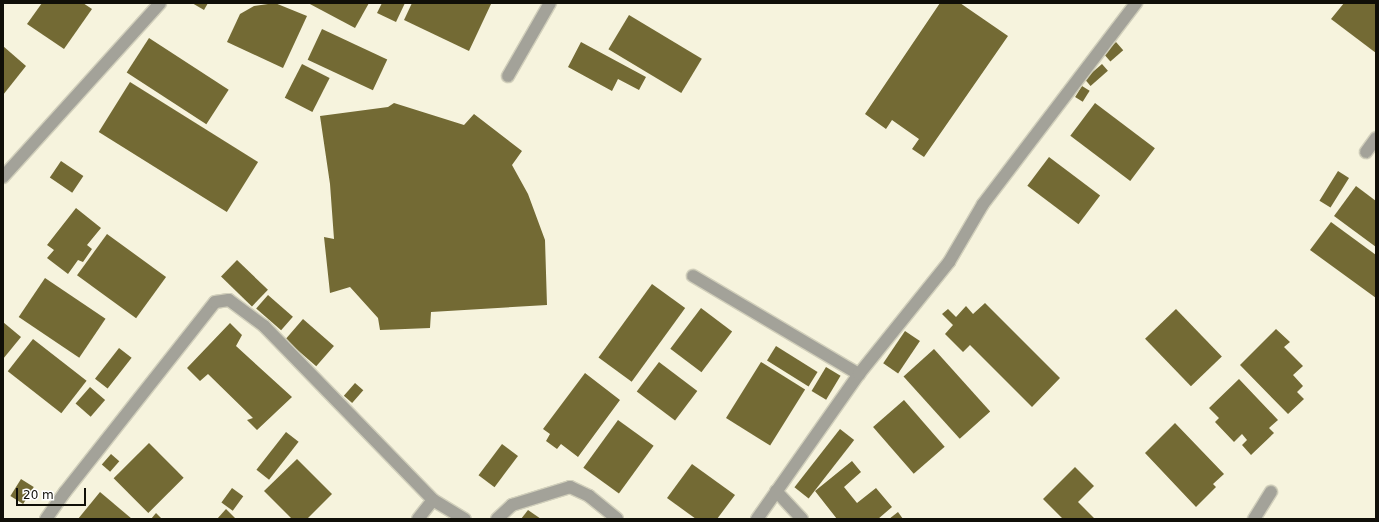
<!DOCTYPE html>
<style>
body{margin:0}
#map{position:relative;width:1379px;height:522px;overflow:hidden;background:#f6f3dd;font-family:"DejaVu Sans",sans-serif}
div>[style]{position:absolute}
.building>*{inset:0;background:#736a34;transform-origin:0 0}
.roads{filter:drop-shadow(1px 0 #d1cfbb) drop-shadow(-1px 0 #d1cfbb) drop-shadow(0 1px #d1cfbb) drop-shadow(0 -1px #d1cfbb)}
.minor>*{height:12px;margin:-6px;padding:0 6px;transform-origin:6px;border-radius:6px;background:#a3a299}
span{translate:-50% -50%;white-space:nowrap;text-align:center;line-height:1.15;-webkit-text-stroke:3.5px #fff;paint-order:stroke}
.frame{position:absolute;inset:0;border:4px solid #100f08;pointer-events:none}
.scale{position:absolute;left:16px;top:488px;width:70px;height:18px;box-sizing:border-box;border:2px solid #100f08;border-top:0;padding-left:5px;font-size:12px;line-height:14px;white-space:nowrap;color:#100f08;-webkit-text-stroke:3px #fff;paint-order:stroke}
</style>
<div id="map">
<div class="building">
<i style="clip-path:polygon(42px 3px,83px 3px,92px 9px,64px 49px,27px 24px)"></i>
<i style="clip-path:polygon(192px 3px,208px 3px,204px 10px)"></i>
<i style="clip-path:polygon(275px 3px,307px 16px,283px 68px,227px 42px,240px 14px,254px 6px)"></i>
<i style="clip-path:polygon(308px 3px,369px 3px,355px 28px)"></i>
<i style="clip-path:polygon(382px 3px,405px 3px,396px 22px,377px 13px)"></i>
<i style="clip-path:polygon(412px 3px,489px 3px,491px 4px,469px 51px,404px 20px)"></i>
<i style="clip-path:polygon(940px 3px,960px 3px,1008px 36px,924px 157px,912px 149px,919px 139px,892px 120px,886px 129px,865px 114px)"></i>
<i style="clip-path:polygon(1344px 3px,1376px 3px,1376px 53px,1331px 19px)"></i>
<i style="left:629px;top:15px;width:85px;height:40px;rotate:31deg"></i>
<i style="left:322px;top:29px;width:72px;height:34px;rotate:25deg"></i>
<i style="left:149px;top:38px;width:95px;height:41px;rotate:33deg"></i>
<i style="clip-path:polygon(581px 42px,646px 77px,639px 90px,618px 79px,612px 91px,568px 67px)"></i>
<i style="left:1116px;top:42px;width:11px;height:17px;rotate:49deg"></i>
<i style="clip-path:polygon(3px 46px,26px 66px,3px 95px)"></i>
<i style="left:302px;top:64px;width:31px;height:38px;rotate:27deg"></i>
<i style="left:1102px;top:64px;width:9px;height:23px;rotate:49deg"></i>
<i style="left:130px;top:82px;width:151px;height:59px;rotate:32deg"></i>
<i style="left:1082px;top:86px;width:9px;height:13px;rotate:32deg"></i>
<i style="clip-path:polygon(394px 103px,464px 125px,474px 114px,522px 151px,512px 165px,528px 194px,545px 240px,547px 305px,431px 312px,430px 328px,380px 330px,378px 318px,350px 287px,330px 293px,324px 237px,334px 239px,330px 184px,320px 116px,388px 107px)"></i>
<i style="left:1095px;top:103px;width:75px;height:41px;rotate:37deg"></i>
<i style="left:1049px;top:157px;width:64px;height:36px;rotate:37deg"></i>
<i style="left:61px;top:161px;width:27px;height:20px;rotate:34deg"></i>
<i style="left:1338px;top:171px;width:13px;height:35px;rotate:32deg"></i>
<i style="clip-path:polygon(1356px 186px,1376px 201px,1376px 247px,1334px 216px)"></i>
<i style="clip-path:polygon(76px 208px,101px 228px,87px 245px,92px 249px,83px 262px,78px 260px,68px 274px,47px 258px,54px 250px,47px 245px)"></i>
<i style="clip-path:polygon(1331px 222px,1376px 255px,1376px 298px,1310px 250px)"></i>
<i style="left:107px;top:234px;width:73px;height:51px;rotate:36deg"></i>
<i style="left:237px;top:260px;width:43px;height:23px;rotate:44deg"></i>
<i style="left:45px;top:278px;width:73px;height:47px;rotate:34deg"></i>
<i style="left:652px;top:284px;width:41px;height:91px;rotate:36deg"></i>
<i style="left:268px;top:295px;width:33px;height:18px;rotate:41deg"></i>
<i style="clip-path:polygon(985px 303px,1060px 378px,1032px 407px,970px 345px,963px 352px,945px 334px,953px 325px,942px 314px,948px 309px,956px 317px,966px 306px,973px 314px)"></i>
<i style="left:701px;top:308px;width:39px;height:51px;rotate:37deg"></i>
<i style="left:1176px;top:309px;width:66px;height:43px;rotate:46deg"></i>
<i style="left:303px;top:319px;width:41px;height:27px;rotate:41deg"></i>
<i style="clip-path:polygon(3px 322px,21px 337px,3px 359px)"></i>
<i style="clip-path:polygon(230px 323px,242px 335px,236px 346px,292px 397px,257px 430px,247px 420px,253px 418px,208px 374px,200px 381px,187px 368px)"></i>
<i style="clip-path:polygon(1276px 329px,1290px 342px,1284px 347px,1303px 366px,1293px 375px,1303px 386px,1297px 392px,1304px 399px,1288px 414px,1240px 365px)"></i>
<i style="left:905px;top:331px;width:18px;height:39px;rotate:34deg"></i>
<i style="left:33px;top:339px;width:68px;height:41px;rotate:38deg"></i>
<i style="left:776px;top:346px;width:49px;height:17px;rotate:32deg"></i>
<i style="left:119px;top:348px;width:16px;height:39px;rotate:38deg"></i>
<i style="left:934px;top:349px;width:84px;height:41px;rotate:48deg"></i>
<i style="left:659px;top:362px;width:48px;height:37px;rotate:37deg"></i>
<i style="left:761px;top:362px;width:52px;height:66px;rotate:32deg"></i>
<i style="left:826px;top:367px;width:17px;height:28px;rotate:31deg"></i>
<i style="clip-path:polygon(585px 373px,620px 400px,578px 457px,561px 444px,557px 449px,546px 441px,550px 434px,543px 429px)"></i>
<i style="clip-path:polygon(1239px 379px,1278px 420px,1269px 428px,1274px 433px,1251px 455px,1242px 445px,1247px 440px,1242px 434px,1234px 442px,1215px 422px,1219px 418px,1209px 408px)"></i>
<i style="left:355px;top:383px;width:11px;height:17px;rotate:41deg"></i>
<i style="left:90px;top:387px;width:20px;height:22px;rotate:41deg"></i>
<i style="left:904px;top:400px;width:62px;height:41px;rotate:49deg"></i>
<i style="left:618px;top:420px;width:44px;height:59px;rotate:36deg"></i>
<i style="clip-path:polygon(1175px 423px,1224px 474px,1213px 484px,1216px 487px,1196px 507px,1145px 453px)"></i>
<i style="left:840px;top:429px;width:18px;height:74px;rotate:38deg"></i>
<i style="left:286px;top:432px;width:16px;height:48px;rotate:38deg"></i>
<i style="left:149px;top:443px;width:49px;height:50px;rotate:45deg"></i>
<i style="left:502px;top:444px;width:20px;height:39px;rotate:37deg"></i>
<i style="left:111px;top:454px;width:11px;height:14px;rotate:41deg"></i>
<i style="clip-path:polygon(297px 459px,332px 494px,307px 519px,292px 519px,264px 491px)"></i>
<i style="clip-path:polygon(852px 461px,861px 472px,844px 487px,857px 503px,876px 488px,892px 507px,878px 519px,837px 519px,815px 491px)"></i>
<i style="clip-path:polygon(692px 464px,735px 495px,717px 519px,696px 519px,667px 498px)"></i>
<i style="clip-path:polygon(1075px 467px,1094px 486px,1078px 502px,1095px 519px,1063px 519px,1043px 499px)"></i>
<i style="left:21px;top:479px;width:15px;height:20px;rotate:32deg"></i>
<i style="left:232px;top:488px;width:14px;height:18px;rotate:36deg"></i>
<i style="clip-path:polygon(100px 492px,132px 519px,78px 519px)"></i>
<i style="clip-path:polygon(226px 509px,236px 519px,217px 519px)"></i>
<i style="clip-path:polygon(528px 510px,541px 519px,521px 519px)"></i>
<i style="clip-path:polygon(898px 512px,903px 519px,889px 519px)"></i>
<i style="clip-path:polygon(156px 513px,162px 519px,151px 519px)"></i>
</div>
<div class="roads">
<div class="minor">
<i style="left:508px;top:76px;width:84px;rotate:-60.1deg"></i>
<i style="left:1366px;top:152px;width:17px;rotate:-54deg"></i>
<i style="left:3px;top:177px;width:234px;rotate:-47.9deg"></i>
<i style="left:693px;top:276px;width:193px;rotate:30.6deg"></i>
<i style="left:776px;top:491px;width:38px;rotate:47deg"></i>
<i style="left:46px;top:519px;width:33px;rotate:-55deg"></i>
<i style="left:65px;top:492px;width:242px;rotate:-51.7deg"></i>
<i style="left:215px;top:302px;width:14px;rotate:-8deg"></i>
<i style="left:229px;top:300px;width:44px;rotate:36.6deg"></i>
<i style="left:264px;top:326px;width:243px;rotate:45.8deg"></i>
<i style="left:433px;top:500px;width:37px;rotate:31deg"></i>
<i style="left:418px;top:519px;width:24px;rotate:-52deg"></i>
<i style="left:497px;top:519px;width:21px;rotate:-43deg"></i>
<i style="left:512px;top:505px;width:61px;rotate:-17.2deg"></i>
<i style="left:570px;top:487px;width:21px;rotate:25deg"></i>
<i style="left:589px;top:496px;width:36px;rotate:39deg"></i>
<i style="left:757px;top:519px;width:177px;rotate:-54.9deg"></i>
<i style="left:859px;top:374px;width:144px;rotate:-51.2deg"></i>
<i style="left:949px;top:262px;width:67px;rotate:-59.6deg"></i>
<i style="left:983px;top:204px;width:253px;rotate:-52.7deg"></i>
<i style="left:1254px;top:519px;width:32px;rotate:-58deg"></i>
</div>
</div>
<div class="frame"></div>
<div class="scale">20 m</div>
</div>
